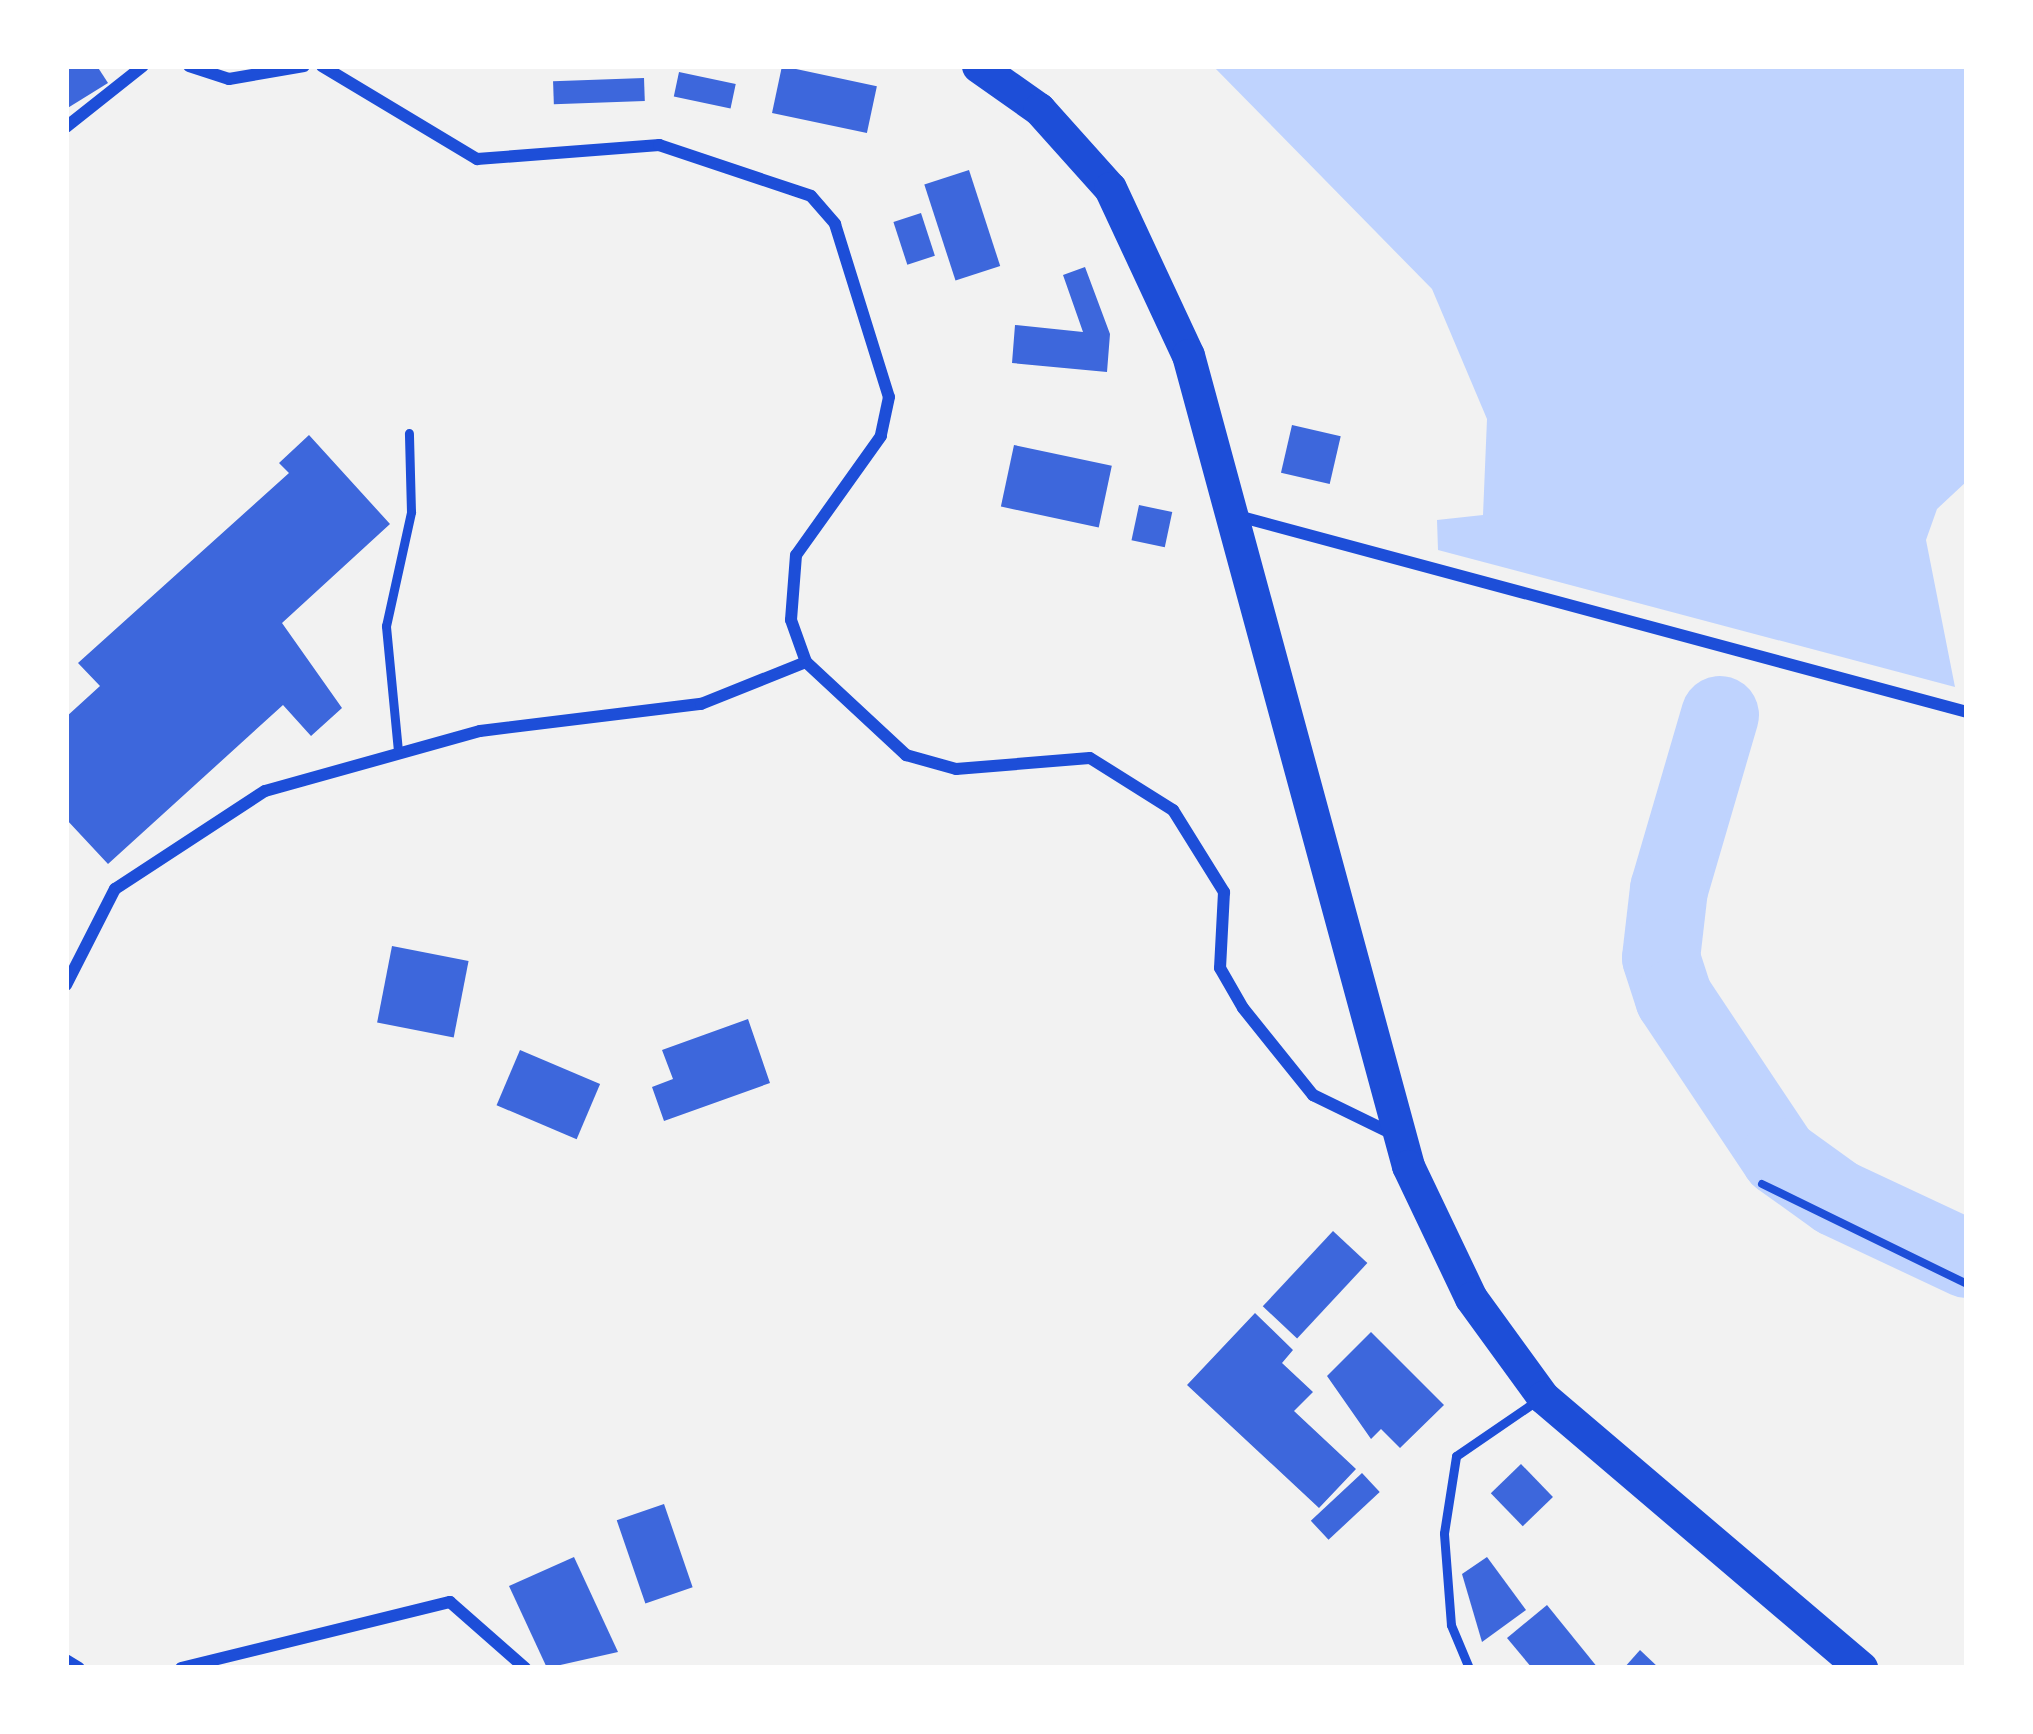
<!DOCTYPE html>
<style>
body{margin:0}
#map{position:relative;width:2033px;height:1734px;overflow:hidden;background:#f2f2f2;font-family:Karla,sans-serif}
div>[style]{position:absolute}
.water>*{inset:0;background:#bfd3fe}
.river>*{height:78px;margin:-39px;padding:0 39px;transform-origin:39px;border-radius:39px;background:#bfd3fe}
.building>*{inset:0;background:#3d67dc;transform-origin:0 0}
.path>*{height:8px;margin:-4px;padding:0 4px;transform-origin:4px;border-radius:4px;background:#1d4ed8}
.service>*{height:9px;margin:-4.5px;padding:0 4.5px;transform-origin:4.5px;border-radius:4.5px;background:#1d4ed8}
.minor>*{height:12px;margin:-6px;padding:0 6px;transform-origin:6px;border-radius:6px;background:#1d4ed8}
.trunk>*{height:33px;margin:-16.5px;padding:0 16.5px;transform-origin:16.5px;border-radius:16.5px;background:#1d4ed8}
span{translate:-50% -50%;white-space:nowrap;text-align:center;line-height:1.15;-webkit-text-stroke:12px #fff;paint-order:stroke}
.frame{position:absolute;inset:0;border:69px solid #fff;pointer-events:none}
</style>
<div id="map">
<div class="water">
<i style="clip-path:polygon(1213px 66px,1967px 66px,1967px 481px,1937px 509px,1926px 540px,1955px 687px,1438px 550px,1437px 520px,1483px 515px,1487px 419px,1432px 289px)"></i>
</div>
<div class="river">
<i style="left:1720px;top:715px;width:181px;rotate:106.3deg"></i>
<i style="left:1669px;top:889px;width:69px;rotate:96.6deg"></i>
<i style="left:1661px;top:958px;width:42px;rotate:72deg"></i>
<i style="left:1674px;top:998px;width:191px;rotate:56.3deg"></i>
<i style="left:1780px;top:1157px;width:70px;rotate:35.7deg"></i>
<i style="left:1837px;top:1198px;width:144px;rotate:25.1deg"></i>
</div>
<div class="building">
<i style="clip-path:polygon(66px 66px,97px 66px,108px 83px,66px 109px)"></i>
<i style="left:782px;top:66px;width:97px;height:48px;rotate:12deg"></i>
<i style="left:679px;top:72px;width:58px;height:25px;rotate:12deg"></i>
<i style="left:644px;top:78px;width:23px;height:91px;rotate:88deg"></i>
<i style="left:969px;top:170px;width:101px;height:47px;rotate:72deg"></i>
<i style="left:921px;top:213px;width:45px;height:29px;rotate:72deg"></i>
<i style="clip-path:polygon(1085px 267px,1110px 334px,1107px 372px,1012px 363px,1015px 325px,1083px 332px,1063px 275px)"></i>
<i style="left:1292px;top:425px;width:50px;height:49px;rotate:13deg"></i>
<i style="clip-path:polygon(309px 435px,390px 524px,282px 623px,342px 708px,311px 736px,283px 705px,108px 864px,66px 819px,66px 717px,100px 686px,78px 663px,289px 473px,279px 463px)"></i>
<i style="left:1014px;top:445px;width:100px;height:63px;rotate:12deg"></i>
<i style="left:1139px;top:505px;width:34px;height:36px;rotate:12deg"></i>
<i style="left:392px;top:946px;width:78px;height:78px;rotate:11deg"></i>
<i style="clip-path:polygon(748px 1019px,770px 1083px,664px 1121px,652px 1087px,673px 1079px,662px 1050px)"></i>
<i style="left:520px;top:1050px;width:87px;height:60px;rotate:23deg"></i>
<i style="left:1333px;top:1231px;width:47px;height:103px;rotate:43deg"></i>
<i style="clip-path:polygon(1255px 1313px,1293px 1350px,1282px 1363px,1313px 1392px,1294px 1411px,1356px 1469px,1319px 1508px,1187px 1385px)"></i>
<i style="clip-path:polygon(1371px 1332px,1444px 1405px,1400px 1448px,1381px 1429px,1371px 1439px,1327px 1376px)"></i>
<i style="left:1521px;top:1464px;width:46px;height:42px;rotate:46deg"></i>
<i style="left:1362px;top:1473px;width:26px;height:70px;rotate:47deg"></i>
<i style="left:664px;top:1504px;width:88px;height:50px;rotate:71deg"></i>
<i style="clip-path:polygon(574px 1557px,618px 1652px,547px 1668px,509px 1586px)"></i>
<i style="clip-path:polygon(1487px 1557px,1526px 1610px,1482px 1642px,1462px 1574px)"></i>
<i style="clip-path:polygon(1547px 1605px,1598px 1668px,1532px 1668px,1507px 1638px)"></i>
<i style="clip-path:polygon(1640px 1650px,1659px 1668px,1624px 1668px)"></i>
</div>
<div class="path">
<i style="left:1762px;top:1184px;width:228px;rotate:26deg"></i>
</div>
<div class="service">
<i style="left:398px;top:751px;width:126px;rotate:-95.5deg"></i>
<i style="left:386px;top:626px;width:117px;rotate:-77.6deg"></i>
<i style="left:411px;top:512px;width:79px;rotate:-91.5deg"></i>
<i style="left:1469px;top:1668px;width:47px;rotate:-112.7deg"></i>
<i style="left:1451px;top:1625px;width:92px;rotate:-94.4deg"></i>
<i style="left:1444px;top:1533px;width:78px;rotate:-81.1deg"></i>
<i style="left:1456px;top:1456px;width:96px;rotate:-34.4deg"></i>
</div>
<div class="minor">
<i style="left:189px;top:66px;width:42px;rotate:18deg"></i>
<i style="left:229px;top:79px;width:76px;rotate:-9.8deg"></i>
<i style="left:322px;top:66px;width:181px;rotate:31deg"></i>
<i style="left:477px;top:159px;width:183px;rotate:-4.4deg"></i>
<i style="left:659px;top:145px;width:160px;rotate:18.5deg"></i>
<i style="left:811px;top:196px;width:37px;rotate:49deg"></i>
<i style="left:835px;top:224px;width:181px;rotate:72.7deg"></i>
<i style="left:889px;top:397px;width:40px;rotate:102deg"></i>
<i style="left:881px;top:436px;width:146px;rotate:125.5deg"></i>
<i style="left:796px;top:555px;width:65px;rotate:94.4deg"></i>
<i style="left:791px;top:620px;width:45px;rotate:70.3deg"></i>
<i style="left:806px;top:662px;width:137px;rotate:42.9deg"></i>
<i style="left:906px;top:755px;width:52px;rotate:15.6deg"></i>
<i style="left:956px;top:769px;width:134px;rotate:-4.7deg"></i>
<i style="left:1090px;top:758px;width:98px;rotate:32.1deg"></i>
<i style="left:1173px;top:810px;width:97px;rotate:58.1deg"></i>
<i style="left:1224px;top:892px;width:76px;rotate:93deg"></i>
<i style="left:1220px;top:968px;width:46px;rotate:60.1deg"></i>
<i style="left:1243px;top:1008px;width:112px;rotate:51.2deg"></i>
<i style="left:1313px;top:1095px;width:89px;rotate:26deg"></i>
<i style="left:66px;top:127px;width:98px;rotate:-38.4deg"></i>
<i style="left:1238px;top:516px;width:755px;rotate:15.05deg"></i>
<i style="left:66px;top:985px;width:108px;rotate:-63deg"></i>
<i style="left:115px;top:889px;width:179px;rotate:-33.2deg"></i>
<i style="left:265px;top:791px;width:223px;rotate:-15.6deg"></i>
<i style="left:480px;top:731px;width:223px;rotate:-7deg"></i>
<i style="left:701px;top:704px;width:113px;rotate:-21.8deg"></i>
<i style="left:66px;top:1660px;width:15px;rotate:32deg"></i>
<i style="left:181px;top:1668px;width:277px;rotate:-13.8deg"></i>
<i style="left:450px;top:1602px;width:100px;rotate:41.3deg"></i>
</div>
<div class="trunk">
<i style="left:978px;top:66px;width:75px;rotate:35.2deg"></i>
<i style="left:1039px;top:109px;width:106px;rotate:48.1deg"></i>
<i style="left:1110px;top:188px;width:184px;rotate:65deg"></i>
<i style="left:1188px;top:355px;width:840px;rotate:74.82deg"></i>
<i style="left:1408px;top:1166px;width:146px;rotate:64.5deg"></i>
<i style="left:1471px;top:1298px;width:122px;rotate:54deg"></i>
<i style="left:1543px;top:1397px;width:418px;rotate:40.4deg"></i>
</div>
<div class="frame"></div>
</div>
